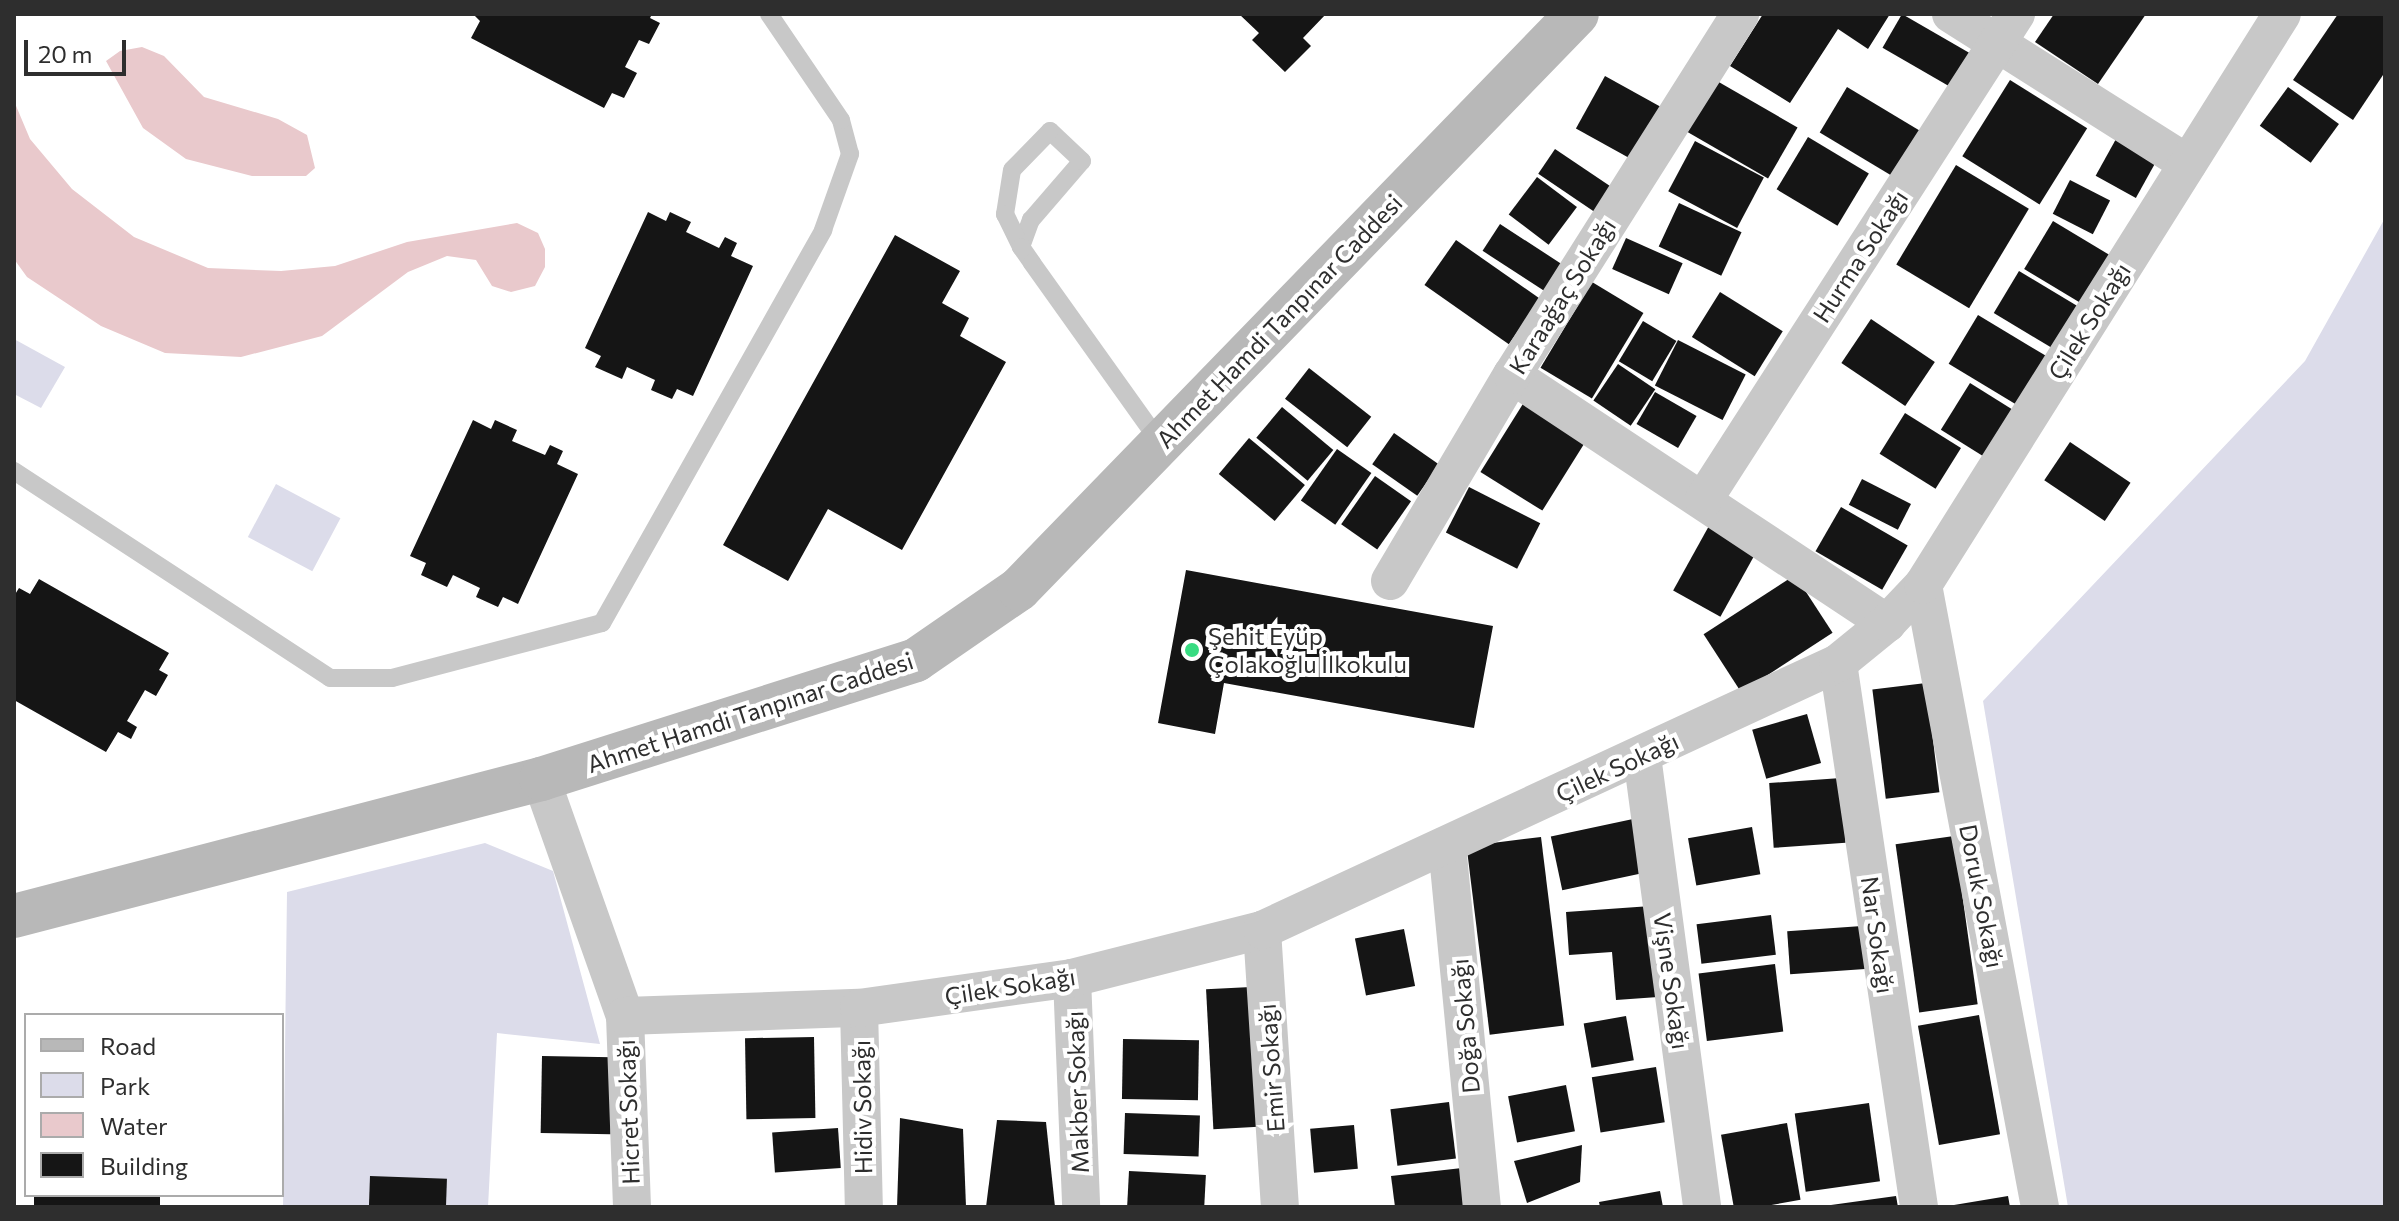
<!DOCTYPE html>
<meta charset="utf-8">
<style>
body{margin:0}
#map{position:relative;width:2399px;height:1221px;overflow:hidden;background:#fff;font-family:Commissioner,sans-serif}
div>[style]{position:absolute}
.green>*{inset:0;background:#dcdcea;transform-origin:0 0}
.water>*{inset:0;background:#e9c9cc}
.building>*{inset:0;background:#151515;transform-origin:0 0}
.lane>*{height:18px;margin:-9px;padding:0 9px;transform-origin:9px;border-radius:9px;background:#c8c8c8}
.street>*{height:38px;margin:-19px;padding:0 19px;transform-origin:19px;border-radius:19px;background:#c8c8c8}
.secondary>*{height:44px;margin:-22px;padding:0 22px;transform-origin:22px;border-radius:22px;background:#b8b8b8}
.dots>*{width:22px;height:22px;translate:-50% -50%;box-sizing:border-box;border:4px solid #fff;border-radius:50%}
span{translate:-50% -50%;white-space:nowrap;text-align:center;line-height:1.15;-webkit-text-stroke:8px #fff;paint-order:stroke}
.street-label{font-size:24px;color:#2e2e2e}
.poi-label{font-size:24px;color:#2e2e2e}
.left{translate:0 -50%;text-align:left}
.frame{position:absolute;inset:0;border:16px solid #2e2e2e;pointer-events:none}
.legend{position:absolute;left:24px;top:1013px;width:260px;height:184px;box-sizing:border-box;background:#fff;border:2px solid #ababab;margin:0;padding:10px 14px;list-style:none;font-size:24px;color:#2e2e2e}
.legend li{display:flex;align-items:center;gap:16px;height:40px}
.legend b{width:40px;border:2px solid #ababab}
.scale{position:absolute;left:24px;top:40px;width:102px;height:36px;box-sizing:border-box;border:4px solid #2e2e2e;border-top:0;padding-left:10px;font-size:24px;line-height:28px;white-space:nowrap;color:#2e2e2e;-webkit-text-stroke:6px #fff;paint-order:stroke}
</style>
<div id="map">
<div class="green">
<i style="clip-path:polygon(2385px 218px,2385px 1207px,2068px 1207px,1983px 701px,2305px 361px)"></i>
<i style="clip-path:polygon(14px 339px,65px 367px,41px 408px,14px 394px)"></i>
<i style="left:276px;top:484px;width:73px;height:60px;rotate:28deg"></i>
<i style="clip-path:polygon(485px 843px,553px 871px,600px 1044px,497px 1033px,488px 1207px,283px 1207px,287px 892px)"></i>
</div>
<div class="water">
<i style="clip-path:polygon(142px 47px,164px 56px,204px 97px,278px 119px,307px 135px,315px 168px,306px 176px,252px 176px,186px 159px,143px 128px,106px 61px,120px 51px)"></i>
<i style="clip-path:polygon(14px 101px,30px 139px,72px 189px,134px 237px,208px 268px,281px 271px,335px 266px,407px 242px,517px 223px,538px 233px,545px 249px,545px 267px,535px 286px,511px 292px,492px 286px,476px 260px,447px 256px,408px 272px,322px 336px,241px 357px,165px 353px,101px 326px,27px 277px,14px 259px)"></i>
</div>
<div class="building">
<i style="clip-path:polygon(652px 14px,650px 18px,660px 23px,649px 44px,639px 40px,625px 67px,637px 73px,624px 98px,612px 93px,604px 108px,471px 38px,480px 21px,473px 14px)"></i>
<i style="clip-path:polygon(1239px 14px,1326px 14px,1303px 38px,1311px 46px,1285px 72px,1252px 40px,1259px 33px)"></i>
<i style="clip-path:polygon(1763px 14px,1890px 14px,1868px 49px,1838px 29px,1790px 103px,1730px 66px)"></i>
<i style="left:1902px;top:14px;width:84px;height:39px;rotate:30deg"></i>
<i style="clip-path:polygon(2054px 14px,2146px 14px,2098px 84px,2035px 42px)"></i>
<i style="clip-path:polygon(2338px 14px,2385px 16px,2385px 72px,2353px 120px,2293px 80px)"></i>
<i style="left:1605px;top:76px;width:63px;height:60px;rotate:29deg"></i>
<i style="left:2010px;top:80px;width:91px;height:90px;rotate:32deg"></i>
<i style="left:1717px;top:81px;width:93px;height:59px;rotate:30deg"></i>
<i style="left:1847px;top:87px;width:87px;height:53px;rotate:31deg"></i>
<i style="left:2288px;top:87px;width:63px;height:48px;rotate:36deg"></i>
<i style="left:1808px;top:137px;width:71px;height:61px;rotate:31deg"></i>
<i style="left:2116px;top:139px;width:46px;height:42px;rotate:29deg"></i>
<i style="left:1695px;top:141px;width:78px;height:57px;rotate:28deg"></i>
<i style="left:1555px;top:149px;width:73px;height:30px;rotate:34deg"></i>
<i style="left:1956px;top:165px;width:85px;height:116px;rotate:31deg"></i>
<i style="left:1537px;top:177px;width:50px;height:47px;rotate:37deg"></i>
<i style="left:2070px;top:180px;width:45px;height:38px;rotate:27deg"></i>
<i style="left:1679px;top:203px;width:69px;height:48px;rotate:25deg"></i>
<i style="clip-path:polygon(648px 212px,666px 221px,670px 212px,691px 222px,686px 232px,719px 248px,725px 237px,737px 243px,731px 256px,753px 266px,693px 396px,677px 389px,672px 399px,651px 390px,655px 380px,627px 367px,622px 379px,595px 367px,601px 356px,585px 348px)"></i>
<i style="left:2053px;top:221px;width:79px;height:56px;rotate:31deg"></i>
<i style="left:1500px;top:224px;width:77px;height:32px;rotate:33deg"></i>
<i style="clip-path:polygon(895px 235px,960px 271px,942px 303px,969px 318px,960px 336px,1006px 362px,902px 550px,828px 509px,788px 581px,723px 545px)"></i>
<i style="left:1626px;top:238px;width:62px;height:34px;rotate:24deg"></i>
<i style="left:1456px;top:240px;width:103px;height:55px;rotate:35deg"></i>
<i style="left:2019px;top:271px;width:70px;height:49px;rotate:31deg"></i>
<i style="left:1592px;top:282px;width:60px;height:100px;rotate:31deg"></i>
<i style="left:1720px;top:292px;width:74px;height:53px;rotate:32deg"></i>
<i style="left:1978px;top:315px;width:87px;height:57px;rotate:31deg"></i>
<i style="left:1871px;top:319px;width:77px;height:53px;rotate:34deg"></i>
<i style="left:1643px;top:321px;width:39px;height:47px;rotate:31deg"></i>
<i style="left:1678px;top:340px;width:76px;height:51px;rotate:27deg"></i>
<i style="left:1618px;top:364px;width:45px;height:44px;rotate:34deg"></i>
<i style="left:1309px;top:368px;width:79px;height:39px;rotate:38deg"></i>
<i style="left:1970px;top:383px;width:58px;height:55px;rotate:32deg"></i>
<i style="left:1655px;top:392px;width:48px;height:37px;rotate:30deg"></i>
<i style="left:1526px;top:399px;width:73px;height:86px;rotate:32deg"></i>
<i style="left:1282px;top:407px;width:67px;height:40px;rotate:40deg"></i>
<i style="left:1905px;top:413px;width:66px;height:48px;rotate:32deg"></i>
<i style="clip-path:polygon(473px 420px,491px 429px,495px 420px,517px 430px,512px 441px,545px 455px,550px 445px,563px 451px,557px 464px,578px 474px,518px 604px,503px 597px,498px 607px,476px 597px,480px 588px,453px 575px,447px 587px,421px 575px,426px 563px,410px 556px)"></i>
<i style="left:1394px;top:433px;width:55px;height:38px;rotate:35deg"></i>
<i style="left:1249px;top:438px;width:73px;height:47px;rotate:40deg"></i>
<i style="left:2070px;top:442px;width:73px;height:46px;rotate:34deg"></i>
<i style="left:1337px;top:449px;width:42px;height:63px;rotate:35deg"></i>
<i style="left:1375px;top:476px;width:44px;height:59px;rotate:35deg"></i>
<i style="left:1862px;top:479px;width:55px;height:29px;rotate:27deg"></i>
<i style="left:1469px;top:487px;width:80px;height:51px;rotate:27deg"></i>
<i style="left:1841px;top:507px;width:77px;height:51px;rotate:30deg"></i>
<i style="left:1710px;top:524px;width:54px;height:76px;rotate:29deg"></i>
<i style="clip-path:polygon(1186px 570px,1493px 626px,1474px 728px,1224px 683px,1215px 734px,1158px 723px)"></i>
<i style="left:1795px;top:575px;width:69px;height:109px;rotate:57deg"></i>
<i style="clip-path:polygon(39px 579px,169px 653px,159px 670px,168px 675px,156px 696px,145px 690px,127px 721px,137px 727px,131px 739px,118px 732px,106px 752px,14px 700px,14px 596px,19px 588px,30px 594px)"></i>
<i style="left:1926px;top:683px;width:110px;height:54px;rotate:83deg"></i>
<i style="left:1807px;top:714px;width:51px;height:57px;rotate:74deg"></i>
<i style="left:1841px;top:778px;width:65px;height:72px;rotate:86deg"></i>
<i style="left:1633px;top:819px;width:55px;height:84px;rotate:78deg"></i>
<i style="left:1752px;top:827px;width:48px;height:65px;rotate:80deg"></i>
<i style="left:1954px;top:836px;width:170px;height:59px;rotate:82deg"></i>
<i style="left:1541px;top:837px;width:190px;height:75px;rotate:83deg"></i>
<i style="clip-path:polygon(1651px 906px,1658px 997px,1616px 1000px,1612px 952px,1569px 955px,1566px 912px)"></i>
<i style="left:1771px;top:915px;width:40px;height:75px;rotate:83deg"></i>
<i style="left:1862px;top:926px;width:43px;height:75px;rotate:86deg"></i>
<i style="left:1404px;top:929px;width:58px;height:50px;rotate:79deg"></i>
<i style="left:1775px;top:964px;width:68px;height:77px;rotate:83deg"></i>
<i style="left:1251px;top:987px;width:140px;height:45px;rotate:87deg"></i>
<i style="left:1979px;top:1015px;width:121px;height:62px;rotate:80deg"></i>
<i style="left:1626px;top:1016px;width:45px;height:43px;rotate:80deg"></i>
<i style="left:814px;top:1037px;width:81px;height:69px;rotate:89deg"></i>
<i style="left:1123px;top:1039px;width:76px;height:60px;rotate:1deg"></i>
<i style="left:542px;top:1056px;width:70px;height:77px;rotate:1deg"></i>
<i style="left:1656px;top:1067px;width:56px;height:65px;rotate:81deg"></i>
<i style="left:1566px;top:1085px;width:47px;height:59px;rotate:79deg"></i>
<i style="left:1449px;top:1102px;width:57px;height:59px;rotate:83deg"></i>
<i style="left:1869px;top:1103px;width:79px;height:75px;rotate:82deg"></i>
<i style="left:1125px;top:1113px;width:75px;height:41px;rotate:2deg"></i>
<i style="clip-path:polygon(900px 1118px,963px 1129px,966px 1207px,897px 1207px)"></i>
<i style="clip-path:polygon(997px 1120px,1046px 1122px,1055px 1207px,986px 1207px)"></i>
<i style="left:1787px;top:1123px;width:78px;height:67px;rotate:80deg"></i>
<i style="left:1354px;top:1125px;width:44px;height:44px;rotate:85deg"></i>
<i style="left:838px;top:1128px;width:40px;height:66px;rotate:86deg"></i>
<i style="clip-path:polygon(1582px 1145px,1580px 1182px,1527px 1203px,1514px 1161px)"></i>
<i style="clip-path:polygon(1462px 1168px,1466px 1207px,1395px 1207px,1391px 1176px)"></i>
<i style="left:1129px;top:1171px;width:77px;height:36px;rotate:3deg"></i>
<i style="left:370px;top:1176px;width:77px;height:31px;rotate:2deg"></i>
<i style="clip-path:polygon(1660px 1191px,1663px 1207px,1600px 1207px,1599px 1202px)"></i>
<i style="left:34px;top:1195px;width:126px;height:12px"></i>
<i style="clip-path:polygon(1896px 1196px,1898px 1207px,1831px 1207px,1831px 1205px)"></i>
<i style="clip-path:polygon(2008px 1196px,2010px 1207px,1954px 1207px,1954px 1205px)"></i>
</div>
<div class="lane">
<i style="left:1021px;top:247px;width:29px;rotate:-70deg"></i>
<i style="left:1031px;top:220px;width:78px;rotate:-49.2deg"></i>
<i style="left:1082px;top:161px;width:44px;rotate:-136.8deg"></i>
<i style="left:1050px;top:131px;width:54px;rotate:134.3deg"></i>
<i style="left:1012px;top:170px;width:45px;rotate:99deg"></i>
<i style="left:1005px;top:214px;width:37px;rotate:64deg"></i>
<i style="left:1021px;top:247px;width:19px;rotate:55deg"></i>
<i style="left:1032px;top:263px;width:222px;rotate:54.5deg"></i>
<i style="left:14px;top:471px;width:378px;rotate:33.2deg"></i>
<i style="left:330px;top:678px;width:62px"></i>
<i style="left:392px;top:678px;width:217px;rotate:-14.7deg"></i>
<i style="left:602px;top:623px;width:451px;rotate:-60.6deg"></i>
<i style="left:823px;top:230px;width:81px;rotate:-70.4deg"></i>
<i style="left:850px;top:154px;width:35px;rotate:-105deg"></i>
<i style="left:841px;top:120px;width:128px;rotate:-124.2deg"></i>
</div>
<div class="street">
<i style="left:1951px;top:14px;width:280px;rotate:32.3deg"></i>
<i style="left:1512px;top:375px;width:450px;rotate:33.5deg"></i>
<i style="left:1704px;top:499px;width:577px;rotate:-57.25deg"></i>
<i style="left:1390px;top:581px;width:239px;rotate:-59.4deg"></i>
<i style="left:1512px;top:375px;width:427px;rotate:-57.7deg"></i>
<i style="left:1923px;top:585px;width:633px;rotate:79.35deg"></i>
<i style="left:1838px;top:663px;width:550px;rotate:81.53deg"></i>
<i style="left:1642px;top:756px;width:455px;rotate:82.4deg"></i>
<i style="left:541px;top:779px;width:251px;rotate:70.5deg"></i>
<i style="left:625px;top:1016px;width:191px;rotate:87.9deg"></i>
<i style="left:1447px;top:845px;width:364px;rotate:84.5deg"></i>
<i style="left:1262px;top:930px;width:278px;rotate:86.3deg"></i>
<i style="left:1072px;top:978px;width:229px;rotate:87.7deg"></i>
<i style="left:859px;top:1008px;width:199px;rotate:88.6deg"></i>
<i style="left:625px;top:1016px;width:234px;rotate:-2deg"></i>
<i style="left:859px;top:1008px;width:215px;rotate:-8deg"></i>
<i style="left:1072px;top:978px;width:196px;rotate:-14.2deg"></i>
<i style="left:1262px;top:930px;width:635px;rotate:-24.87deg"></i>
<i style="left:1838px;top:663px;width:63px;rotate:-39.2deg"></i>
<i style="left:1887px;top:623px;width:52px;rotate:-46.5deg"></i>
<i style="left:1923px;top:585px;width:674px;rotate:-57.84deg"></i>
</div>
<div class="secondary">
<i style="left:14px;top:916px;width:545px;rotate:-14.57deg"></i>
<i style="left:541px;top:779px;width:393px;rotate:-17.6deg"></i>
<i style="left:916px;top:660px;width:125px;rotate:-34.6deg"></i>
<i style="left:1019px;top:589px;width:801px;rotate:-45.86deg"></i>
</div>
<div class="dots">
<i style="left:1192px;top:650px;background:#38dc82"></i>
</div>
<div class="street-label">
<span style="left:1860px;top:256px;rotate:-57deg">Hurma Sokağı</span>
<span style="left:1562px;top:296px;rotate:-58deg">Karaağaç Sokağı</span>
<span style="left:1279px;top:321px;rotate:-46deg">Ahmet Hamdi Tanpınar Caddesi</span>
<span style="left:2089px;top:321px;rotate:-58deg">Çilek Sokağı</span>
<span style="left:750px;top:712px;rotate:-18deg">Ahmet Hamdi Tanpınar Caddesi</span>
<span style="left:1617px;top:767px;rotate:-25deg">Çilek Sokağı</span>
<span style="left:1982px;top:896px;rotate:79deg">Doruk Sokağı</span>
<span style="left:1878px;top:935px;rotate:82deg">Nar Sokağı</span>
<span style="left:1672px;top:981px;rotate:82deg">Vişne Sokağı</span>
<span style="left:1010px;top:986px;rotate:-9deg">Çilek Sokağı</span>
<span style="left:1465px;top:1026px;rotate:-95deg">Doğa Sokağı</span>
<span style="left:1271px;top:1068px;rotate:-94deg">Emir Sokağı</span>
<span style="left:1077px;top:1092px;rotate:-92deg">Makber Sokağı</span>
<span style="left:862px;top:1107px;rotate:-91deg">Hidiv Sokağı</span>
<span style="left:628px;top:1112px;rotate:-92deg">Hicret Sokağı</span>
</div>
<div class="poi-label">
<span class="left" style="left:1208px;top:650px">Şehit Eyüp<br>Çolakoğlu İlkokulu</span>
</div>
<div class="frame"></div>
<ul class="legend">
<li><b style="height:10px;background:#b8b8b8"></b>Road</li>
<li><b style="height:22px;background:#dcdcea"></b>Park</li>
<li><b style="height:22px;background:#e9c9cc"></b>Water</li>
<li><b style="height:22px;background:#151515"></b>Building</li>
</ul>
<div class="scale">20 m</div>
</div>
